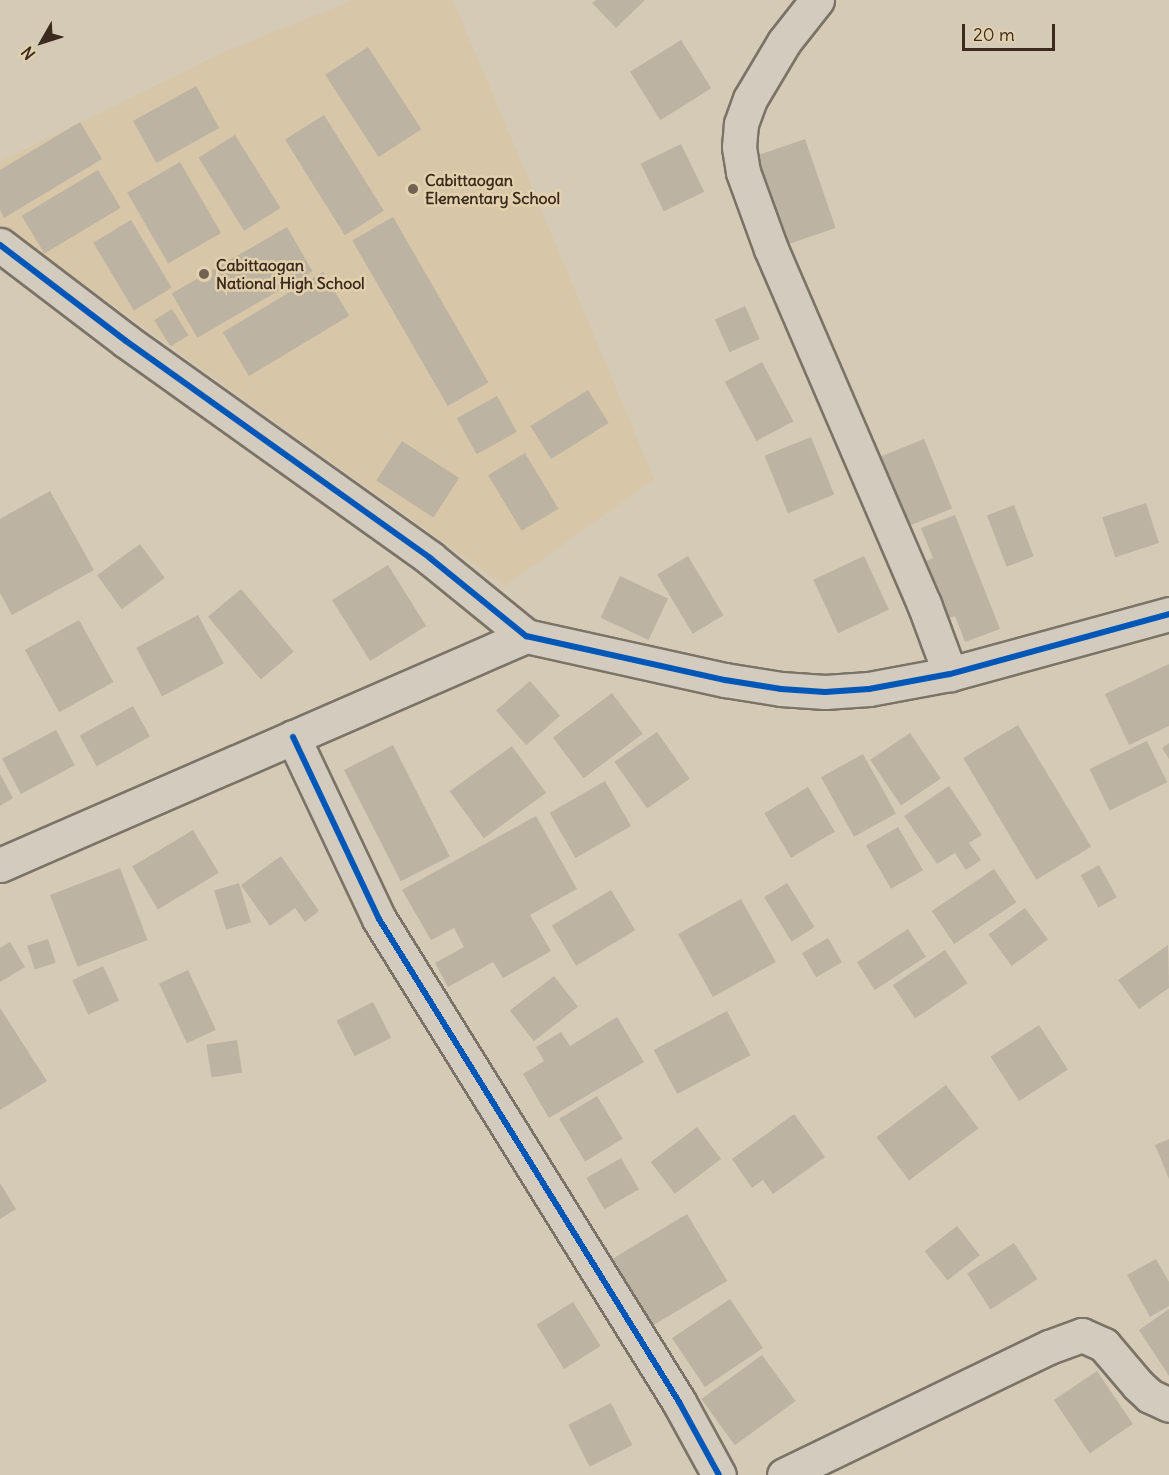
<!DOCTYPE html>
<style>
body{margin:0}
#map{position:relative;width:1169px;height:1475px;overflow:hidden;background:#d5cab5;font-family:Delius,sans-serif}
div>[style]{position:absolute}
.built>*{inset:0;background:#d7c6a7}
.building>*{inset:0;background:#bdb3a2;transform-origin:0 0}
.roads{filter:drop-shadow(2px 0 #7b7367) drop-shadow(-2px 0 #7b7367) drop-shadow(0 2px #7b7367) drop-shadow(0 -2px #7b7367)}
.minor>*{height:33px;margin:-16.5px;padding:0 16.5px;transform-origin:16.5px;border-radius:16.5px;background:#d2cbbe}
.cycleway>*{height:6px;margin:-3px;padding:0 3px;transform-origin:3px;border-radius:3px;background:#0057b8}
.dots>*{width:16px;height:16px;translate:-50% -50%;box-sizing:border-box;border:3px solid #e3d1ae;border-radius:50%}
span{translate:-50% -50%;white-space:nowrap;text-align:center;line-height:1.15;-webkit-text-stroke:5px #e3d1ae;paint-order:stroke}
.poi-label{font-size:16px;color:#3b2a1e;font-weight:700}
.left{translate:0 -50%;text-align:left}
.north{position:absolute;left:12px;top:12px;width:60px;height:60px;-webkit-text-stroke:4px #e3d1ae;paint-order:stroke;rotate:231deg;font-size:16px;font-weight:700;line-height:24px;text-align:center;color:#3b2a1e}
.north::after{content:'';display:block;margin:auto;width:21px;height:27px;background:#3b2a1e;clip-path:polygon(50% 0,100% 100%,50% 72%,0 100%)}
.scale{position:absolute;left:962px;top:24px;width:93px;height:27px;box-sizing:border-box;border:3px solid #3b2a1e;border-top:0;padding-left:8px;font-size:18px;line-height:21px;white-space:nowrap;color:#3b2a1e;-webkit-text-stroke:4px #e3d1ae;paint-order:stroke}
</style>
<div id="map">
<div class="built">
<i style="clip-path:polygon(353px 0,453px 0,654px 479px,505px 586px,0 224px,0 162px,222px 53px)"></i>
</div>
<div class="building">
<i style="clip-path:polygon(596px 0,645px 0,616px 28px,592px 3px)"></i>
<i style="left:681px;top:40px;width:57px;height:60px;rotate:58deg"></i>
<i style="left:368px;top:47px;width:98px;height:51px;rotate:57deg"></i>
<i style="left:196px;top:86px;width:48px;height:72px;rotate:61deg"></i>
<i style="left:324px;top:115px;width:113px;height:46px;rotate:58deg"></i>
<i style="clip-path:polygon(80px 122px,102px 159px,4px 218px,0 210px,0 170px)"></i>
<i style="left:235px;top:135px;width:86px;height:43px;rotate:58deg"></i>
<i style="left:805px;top:139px;width:94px;height:55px;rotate:71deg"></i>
<i style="left:681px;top:144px;width:53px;height:45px;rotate:64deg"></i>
<i style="left:180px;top:162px;width:82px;height:61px;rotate:60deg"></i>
<i style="left:98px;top:170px;width:44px;height:89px;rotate:59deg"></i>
<i style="left:393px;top:217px;width:191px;height:47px;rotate:60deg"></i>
<i style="left:131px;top:220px;width:79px;height:44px;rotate:59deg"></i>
<i style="left:287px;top:227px;width:51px;height:133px;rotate:60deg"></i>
<i style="left:323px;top:272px;width:51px;height:117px;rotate:59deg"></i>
<i style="left:745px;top:306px;width:36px;height:33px;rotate:66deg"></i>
<i style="left:172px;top:309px;width:31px;height:21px;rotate:58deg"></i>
<i style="left:762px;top:362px;width:67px;height:42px;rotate:62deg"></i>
<i style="left:588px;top:390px;width:39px;height:68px;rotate:58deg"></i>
<i style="left:497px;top:396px;width:41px;height:46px;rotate:61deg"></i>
<i style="left:811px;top:437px;width:62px;height:50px;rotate:68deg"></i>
<i style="left:924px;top:439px;width:75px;height:46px;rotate:68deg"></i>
<i style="left:402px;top:441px;width:68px;height:47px;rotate:33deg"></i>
<i style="left:525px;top:453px;width:65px;height:43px;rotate:59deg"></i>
<i style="clip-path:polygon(50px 491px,94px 570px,12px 615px,0 593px,0 519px)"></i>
<i style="left:1146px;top:503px;width:42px;height:46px;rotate:72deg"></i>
<i style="left:1014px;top:505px;width:55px;height:29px;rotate:69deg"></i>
<i style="clip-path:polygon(955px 515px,1000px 629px,965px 642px,955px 616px,944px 620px,922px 563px,933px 558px,921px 528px)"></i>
<i style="left:140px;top:544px;width:42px;height:53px;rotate:54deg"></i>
<i style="left:688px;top:556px;width:69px;height:36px;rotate:59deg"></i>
<i style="left:864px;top:556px;width:59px;height:56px;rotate:65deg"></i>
<i style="left:388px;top:565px;width:72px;height:66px;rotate:58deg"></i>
<i style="left:620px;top:576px;width:53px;height:46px;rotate:25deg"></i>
<i style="left:241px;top:589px;width:82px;height:43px;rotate:50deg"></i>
<i style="left:198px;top:615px;width:55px;height:70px;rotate:62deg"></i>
<i style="left:79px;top:620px;width:71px;height:62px;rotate:61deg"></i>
<i style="clip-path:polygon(1169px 664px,1169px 726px,1129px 745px,1105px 694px)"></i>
<i style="left:530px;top:681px;width:46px;height:45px;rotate:49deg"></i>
<i style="left:612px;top:693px;width:51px;height:74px;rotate:53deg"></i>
<i style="left:133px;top:706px;width:35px;height:61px;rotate:61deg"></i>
<i style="left:1018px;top:725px;width:142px;height:64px;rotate:59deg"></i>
<i style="left:56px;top:730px;width:40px;height:61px;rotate:62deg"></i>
<i style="left:657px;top:732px;width:57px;height:52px;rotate:55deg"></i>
<i style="left:910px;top:733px;width:55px;height:48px;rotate:56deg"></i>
<i style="left:1147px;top:741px;width:46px;height:64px;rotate:64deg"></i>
<i style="clip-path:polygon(1169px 743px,1169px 759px,1162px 748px)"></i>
<i style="left:393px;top:745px;width:125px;height:55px;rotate:63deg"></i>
<i style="left:512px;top:746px;width:58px;height:77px;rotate:54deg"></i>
<i style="left:863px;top:754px;width:68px;height:48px;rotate:61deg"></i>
<i style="clip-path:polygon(0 774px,13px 798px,0 806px)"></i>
<i style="left:605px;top:781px;width:52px;height:64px;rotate:60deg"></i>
<i style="clip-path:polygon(949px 786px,982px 835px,969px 843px,981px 860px,966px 870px,955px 853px,937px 864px,904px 816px)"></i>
<i style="left:808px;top:787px;width:52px;height:51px;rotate:59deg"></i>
<i style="clip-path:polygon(536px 816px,577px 889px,530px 915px,551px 951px,503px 978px,493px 962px,448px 987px,435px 963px,464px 947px,454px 928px,431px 940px,402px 890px)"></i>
<i style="left:898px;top:827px;width:50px;height:37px;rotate:60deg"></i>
<i style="left:193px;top:830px;width:50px;height:71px;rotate:59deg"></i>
<i style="clip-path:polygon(281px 856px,319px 911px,305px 922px,295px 908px,270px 926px,241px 885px)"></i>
<i style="left:1099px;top:865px;width:37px;height:21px;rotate:61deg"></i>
<i style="left:120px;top:868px;width:77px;height:75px;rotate:69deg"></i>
<i style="left:994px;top:869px;width:40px;height:75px;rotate:56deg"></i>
<i style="left:239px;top:883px;width:41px;height:26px;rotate:73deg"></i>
<i style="left:787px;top:883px;width:52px;height:27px;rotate:58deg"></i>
<i style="left:611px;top:890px;width:47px;height:69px;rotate:59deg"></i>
<i style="left:741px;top:899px;width:72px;height:72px;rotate:61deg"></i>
<i style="left:1025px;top:908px;width:39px;height:45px;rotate:54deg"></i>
<i style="left:908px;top:929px;width:33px;height:61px;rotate:57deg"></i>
<i style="left:828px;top:938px;width:28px;height:30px;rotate:60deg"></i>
<i style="left:48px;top:939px;width:25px;height:22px;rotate:72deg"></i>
<i style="clip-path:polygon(10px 942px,25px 967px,0 982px,0 948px)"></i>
<i style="clip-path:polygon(1168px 945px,1169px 988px,1139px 1009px,1118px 980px)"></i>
<i style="left:945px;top:950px;width:40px;height:63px;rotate:56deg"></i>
<i style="left:103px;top:966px;width:38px;height:34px;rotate:65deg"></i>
<i style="left:188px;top:970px;width:66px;height:32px;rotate:65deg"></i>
<i style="left:554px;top:976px;width:39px;height:56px;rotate:52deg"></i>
<i style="left:373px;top:1002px;width:40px;height:41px;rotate:63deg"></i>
<i style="clip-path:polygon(0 1008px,47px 1081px,0 1110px)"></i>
<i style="left:727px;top:1011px;width:50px;height:83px;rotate:62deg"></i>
<i style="clip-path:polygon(617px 1017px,644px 1062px,549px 1118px,523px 1074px,544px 1061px,536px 1047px,561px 1032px,570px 1046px)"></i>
<i style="left:1039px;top:1025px;width:53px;height:58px;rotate:57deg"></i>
<i style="left:237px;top:1040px;width:33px;height:31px;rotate:81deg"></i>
<i style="left:946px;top:1085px;width:54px;height:87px;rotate:53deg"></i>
<i style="left:597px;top:1096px;width:50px;height:44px;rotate:59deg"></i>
<i style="clip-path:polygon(794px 1114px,825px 1157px,773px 1194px,763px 1180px,752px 1188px,732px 1159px)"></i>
<i style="left:697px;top:1127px;width:40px;height:58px;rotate:53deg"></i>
<i style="clip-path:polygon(1169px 1139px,1169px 1179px,1155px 1145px)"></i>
<i style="left:621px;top:1158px;width:36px;height:40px;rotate:60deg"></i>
<i style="clip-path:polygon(0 1183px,16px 1209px,0 1219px)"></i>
<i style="left:687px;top:1214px;width:78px;height:93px;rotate:59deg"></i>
<i style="left:957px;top:1226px;width:37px;height:41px;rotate:52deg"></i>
<i style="left:1014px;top:1243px;width:43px;height:56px;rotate:57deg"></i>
<i style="clip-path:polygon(1156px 1259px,1169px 1282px,1169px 1306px,1150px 1317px,1127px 1275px)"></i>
<i style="left:730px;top:1299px;width:59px;height:70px;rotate:56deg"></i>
<i style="left:573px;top:1302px;width:52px;height:43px;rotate:58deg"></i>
<i style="clip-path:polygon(1169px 1309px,1169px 1376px,1139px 1330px)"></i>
<i style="left:762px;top:1355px;width:57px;height:75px;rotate:54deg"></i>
<i style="left:1097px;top:1371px;width:64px;height:52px;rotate:56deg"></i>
<i style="left:611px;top:1403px;width:47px;height:48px;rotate:63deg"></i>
</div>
<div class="roads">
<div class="minor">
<i style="left:817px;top:0;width:53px;rotate:128.2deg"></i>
<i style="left:784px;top:42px;width:66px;rotate:120.8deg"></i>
<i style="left:750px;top:99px;width:27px;rotate:110deg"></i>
<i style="left:741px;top:124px;width:23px;rotate:95deg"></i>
<i style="left:739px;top:147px;width:25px;rotate:81deg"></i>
<i style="left:743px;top:172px;width:82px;rotate:70deg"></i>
<i style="left:771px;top:249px;width:387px;rotate:66.7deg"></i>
<i style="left:924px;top:604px;width:75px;rotate:69.6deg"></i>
<i style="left:0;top:245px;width:158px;rotate:37.3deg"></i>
<i style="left:126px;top:341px;width:374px;rotate:35.5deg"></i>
<i style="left:430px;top:558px;width:124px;rotate:39.1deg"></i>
<i style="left:526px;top:636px;width:204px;rotate:12.5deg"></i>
<i style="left:725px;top:680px;width:57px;rotate:9.1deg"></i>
<i style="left:781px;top:689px;width:44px;rotate:3.9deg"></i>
<i style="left:825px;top:692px;width:44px;rotate:-3.9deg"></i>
<i style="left:869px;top:689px;width:82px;rotate:-10.5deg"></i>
<i style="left:950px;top:674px;width:227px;rotate:-15.3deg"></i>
<i style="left:293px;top:737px;width:201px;rotate:64.7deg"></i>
<i style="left:379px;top:919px;width:569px;rotate:58.15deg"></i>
<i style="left:679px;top:1402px;width:83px;rotate:61.3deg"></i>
<i style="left:0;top:865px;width:574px;rotate:-23.53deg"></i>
<i style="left:784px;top:1475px;width:294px;rotate:-25.8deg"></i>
<i style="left:1049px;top:1347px;width:35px;rotate:-20deg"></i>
<i style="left:1082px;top:1335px;width:24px;rotate:24deg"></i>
<i style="left:1104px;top:1345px;width:52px;rotate:49.6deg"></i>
<i style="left:1138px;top:1385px;width:16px;rotate:43deg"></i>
<i style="left:1150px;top:1396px;width:21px;rotate:25deg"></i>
</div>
</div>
<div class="cycleway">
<i style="left:0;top:245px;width:158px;rotate:37.3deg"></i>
<i style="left:126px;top:341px;width:374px;rotate:35.5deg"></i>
<i style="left:430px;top:558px;width:124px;rotate:39.1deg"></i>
<i style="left:526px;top:636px;width:204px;rotate:12.5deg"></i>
<i style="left:725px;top:680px;width:57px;rotate:9.1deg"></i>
<i style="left:781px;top:689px;width:44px;rotate:3.9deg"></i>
<i style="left:825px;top:692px;width:44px;rotate:-3.9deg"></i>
<i style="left:869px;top:689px;width:82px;rotate:-10.5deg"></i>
<i style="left:950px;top:674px;width:227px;rotate:-15.3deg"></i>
<i style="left:293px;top:737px;width:201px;rotate:64.7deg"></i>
<i style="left:379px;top:919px;width:569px;rotate:58.15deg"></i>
<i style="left:679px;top:1402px;width:83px;rotate:61.3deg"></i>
</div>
<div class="dots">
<i style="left:413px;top:189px;background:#716253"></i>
<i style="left:204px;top:274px;background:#716253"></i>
</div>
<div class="poi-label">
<span class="left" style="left:425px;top:189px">Cabittaogan<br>Elementary School</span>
<span class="left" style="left:216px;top:274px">Cabittaogan<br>National High School</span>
</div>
<div class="north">N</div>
<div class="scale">20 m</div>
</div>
